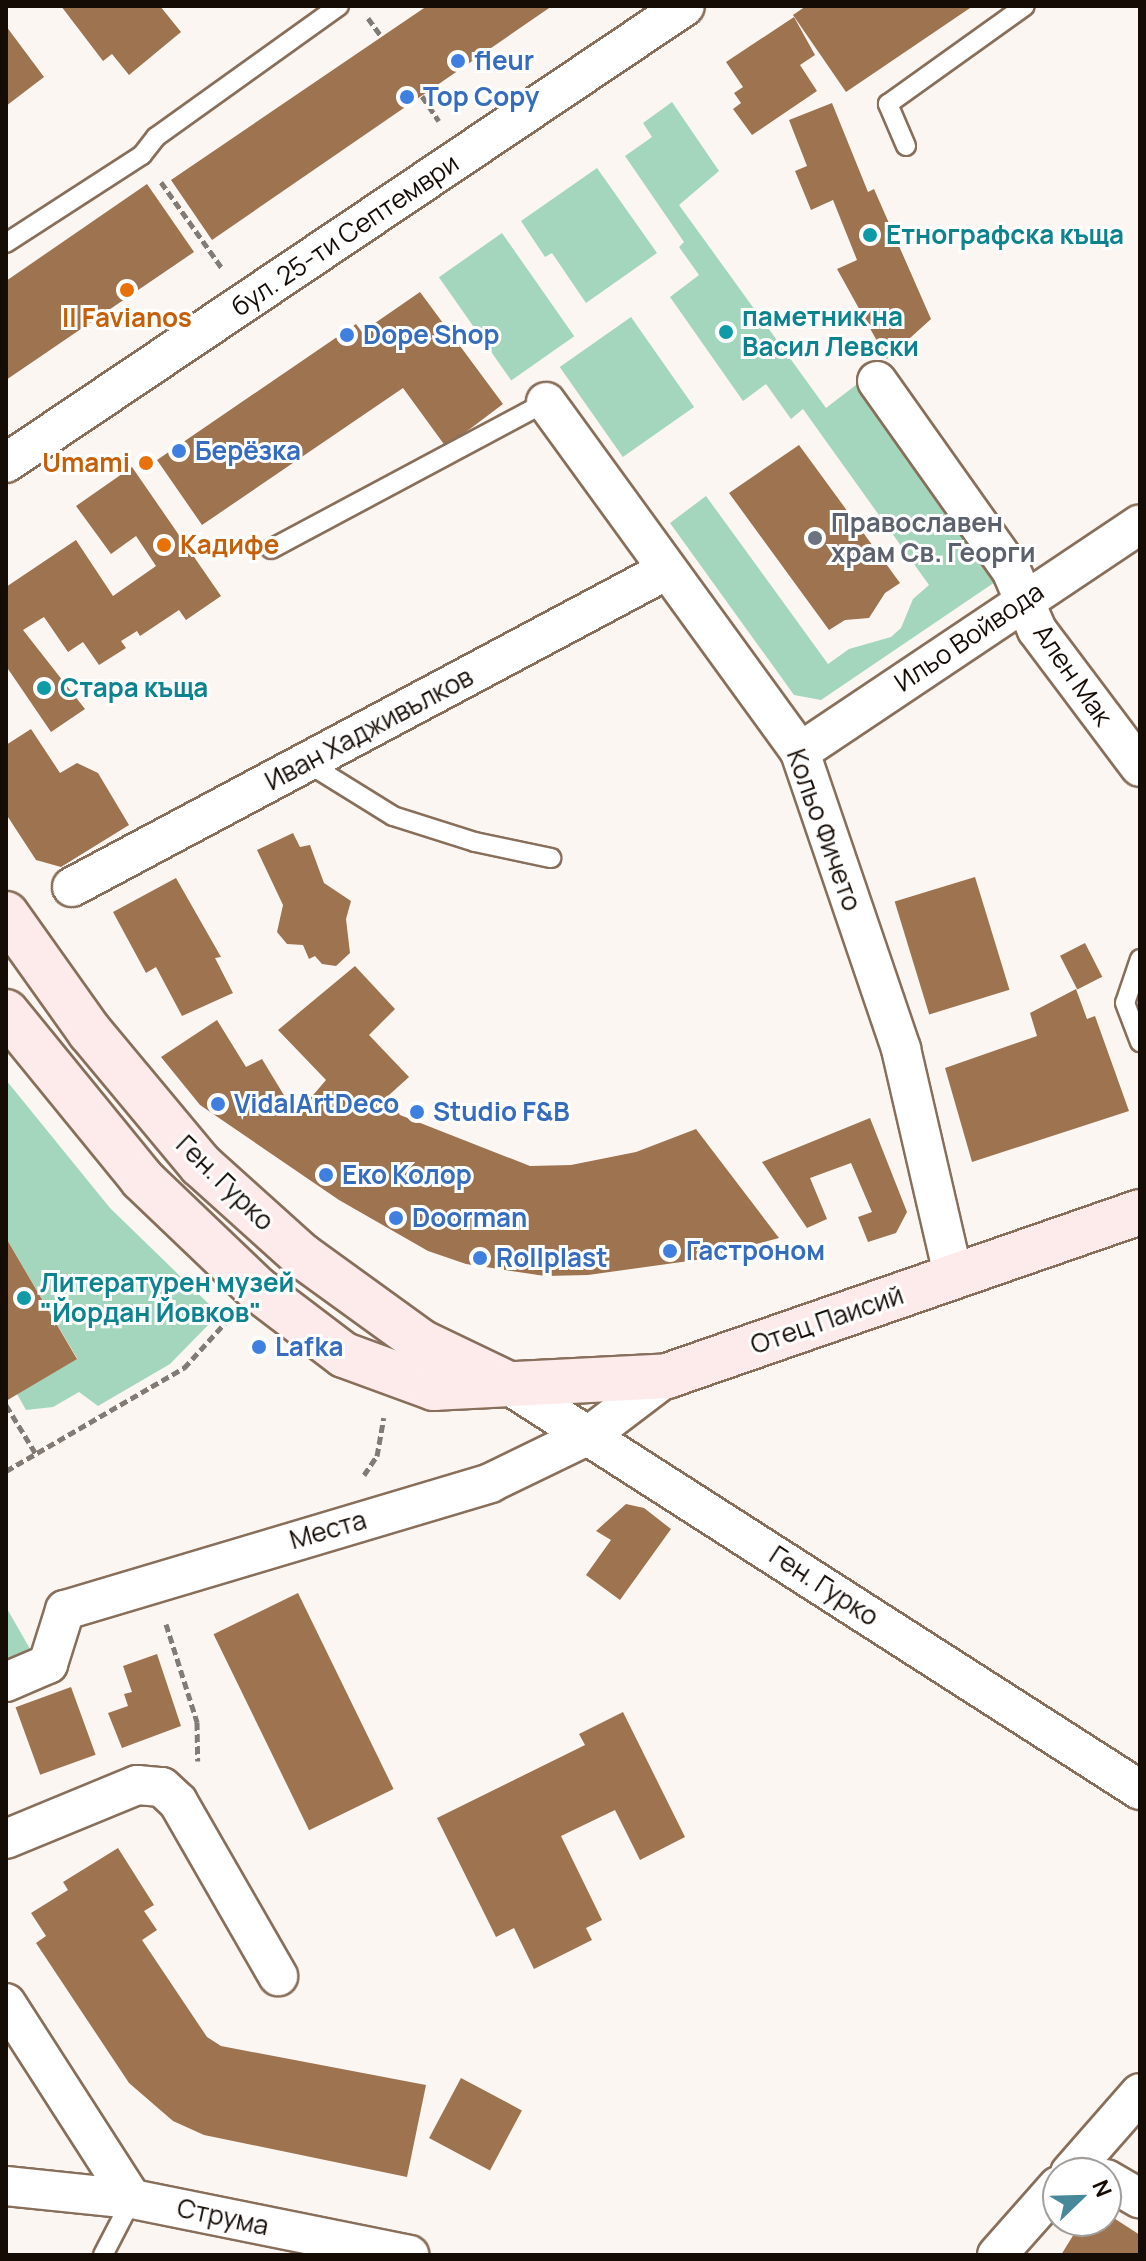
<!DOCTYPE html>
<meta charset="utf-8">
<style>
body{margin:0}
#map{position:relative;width:1146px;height:2261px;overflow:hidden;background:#fcf6f2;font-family:Manrope,sans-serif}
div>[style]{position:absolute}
.green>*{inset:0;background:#a3d6bd;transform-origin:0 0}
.building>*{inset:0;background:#9e7350;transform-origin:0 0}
.path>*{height:5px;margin-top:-2.5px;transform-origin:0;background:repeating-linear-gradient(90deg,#827a74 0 8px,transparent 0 12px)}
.roads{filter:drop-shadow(2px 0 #876f5b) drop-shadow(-2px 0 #876f5b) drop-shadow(0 2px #876f5b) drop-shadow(0 -2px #876f5b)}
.lane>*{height:18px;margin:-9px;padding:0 9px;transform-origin:9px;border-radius:9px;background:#fff}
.street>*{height:38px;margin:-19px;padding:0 19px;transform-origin:19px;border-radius:19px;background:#fff}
.secondary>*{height:44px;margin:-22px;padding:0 22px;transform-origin:22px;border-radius:22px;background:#fdebeb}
.dots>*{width:22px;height:22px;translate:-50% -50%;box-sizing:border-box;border:4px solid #fff;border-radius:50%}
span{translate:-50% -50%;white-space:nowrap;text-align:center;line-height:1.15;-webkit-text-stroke:6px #fff;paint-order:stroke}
.shop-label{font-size:26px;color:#366cbe;font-weight:700}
.left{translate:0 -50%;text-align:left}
.street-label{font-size:26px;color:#150c05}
.culture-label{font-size:26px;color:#0d838f;font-weight:700}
.food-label{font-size:26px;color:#c56008;font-weight:700}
.right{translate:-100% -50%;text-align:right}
.worship-label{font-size:26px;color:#5b616d;font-weight:700}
.frame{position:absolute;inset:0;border:8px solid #150c05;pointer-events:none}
.north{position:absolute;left:1042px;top:2157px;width:80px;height:80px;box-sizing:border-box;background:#fff;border:2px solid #a19e9b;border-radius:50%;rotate:67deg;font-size:22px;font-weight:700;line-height:32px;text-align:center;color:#150c05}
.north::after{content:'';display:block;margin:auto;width:28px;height:36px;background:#47889a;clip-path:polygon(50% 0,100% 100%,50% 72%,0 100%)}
</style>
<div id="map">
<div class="green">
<i style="clip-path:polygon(672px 102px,719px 171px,679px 205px,826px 408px,861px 381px,1001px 578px,821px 700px,794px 695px,670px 523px,706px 496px,828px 664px,849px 649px,891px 637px,901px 628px,913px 599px,929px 585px,803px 409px,791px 419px,766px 384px,743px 401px,670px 297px,699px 275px,679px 247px,684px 242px,625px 156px,652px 137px,643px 123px)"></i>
<i style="clip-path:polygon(597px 168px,657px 253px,586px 303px,552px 253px,545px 257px,521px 221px)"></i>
<i style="left:502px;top:233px;width:126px;height:77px;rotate:55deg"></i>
<i style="left:631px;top:317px;width:110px;height:87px;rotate:55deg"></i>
<i style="clip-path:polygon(6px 1080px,110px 1208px,213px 1308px,213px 1320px,170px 1364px,98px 1406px,79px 1392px,53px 1407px,26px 1410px,17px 1394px,77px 1358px,6px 1238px)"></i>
<i style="clip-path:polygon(6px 1607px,33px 1654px,6px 1665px)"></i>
</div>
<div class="building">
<i style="clip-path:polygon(61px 6px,160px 6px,181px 32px,129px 75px,112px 54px,103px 61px)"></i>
<i style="clip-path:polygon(427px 6px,552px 6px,212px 240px,171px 180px)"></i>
<i style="clip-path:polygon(806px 6px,973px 6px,846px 92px,793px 15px)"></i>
<i style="clip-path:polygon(794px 17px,815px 55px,800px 65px,817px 91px,752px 135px,733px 109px,741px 103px,734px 93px,743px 87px,726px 62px)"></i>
<i style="clip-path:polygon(6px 26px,44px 77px,6px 106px)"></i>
<i style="clip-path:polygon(832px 103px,868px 192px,874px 189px,931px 319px,887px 359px,837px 269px,857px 260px,833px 200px,811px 210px,795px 171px,807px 166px,789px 120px)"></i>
<i style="clip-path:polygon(147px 184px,194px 252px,6px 380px,6px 281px)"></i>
<i style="clip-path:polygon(420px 292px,503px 404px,446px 447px,403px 388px,202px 525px,157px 460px,356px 324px,362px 332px)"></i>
<i style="clip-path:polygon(799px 445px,900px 583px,885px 593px,869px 618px,845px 620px,829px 630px,729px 493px)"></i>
<i style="clip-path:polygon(132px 467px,221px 596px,186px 620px,179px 610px,140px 636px,137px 631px,121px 641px,126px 648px,99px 665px,83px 642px,68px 652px,44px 617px,23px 630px,85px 709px,51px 732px,6px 666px,6px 587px,76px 540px,113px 596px,156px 566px,136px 536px,111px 554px,76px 506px)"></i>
<i style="clip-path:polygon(31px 729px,60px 773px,77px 763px,98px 773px,129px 825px,61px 867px,36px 860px,6px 814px,6px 745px)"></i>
<i style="clip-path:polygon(293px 833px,300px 847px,310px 845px,324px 883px,351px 901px,346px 919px,350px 953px,336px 966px,322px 964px,315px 956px,309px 959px,303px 945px,287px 944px,277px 932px,283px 905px,257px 850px)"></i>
<i style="left:975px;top:877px;width:118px;height:84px;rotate:73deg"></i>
<i style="clip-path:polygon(176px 878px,221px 957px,215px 958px,233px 993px,182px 1016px,156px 967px,146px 973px,113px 912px)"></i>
<i style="left:1085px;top:943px;width:38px;height:28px;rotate:63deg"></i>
<i style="clip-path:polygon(355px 966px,395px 1009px,369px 1035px,409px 1077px,389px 1095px,400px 1115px,530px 1166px,571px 1165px,636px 1152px,696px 1129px,779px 1238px,696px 1260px,588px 1275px,545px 1276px,466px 1264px,428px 1251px,339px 1200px,200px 1105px,161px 1057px,217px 1020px,246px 1067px,262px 1059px,296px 1115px,326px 1080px,278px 1030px)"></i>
<i style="clip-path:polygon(1076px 989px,1087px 1019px,1095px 1016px,1129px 1111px,972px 1162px,945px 1068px,1037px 1036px,1030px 1013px)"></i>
<i style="clip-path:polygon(870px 1118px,907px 1212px,896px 1233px,868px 1242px,858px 1217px,872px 1212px,851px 1163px,810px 1178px,827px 1219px,807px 1228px,762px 1162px)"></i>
<i style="clip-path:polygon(6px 1238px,77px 1359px,6px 1401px)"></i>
<i style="clip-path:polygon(626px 1504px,644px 1508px,671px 1529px,620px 1600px,586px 1575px,611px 1540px,596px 1531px)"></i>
<i style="left:298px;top:1593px;width:218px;height:94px;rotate:64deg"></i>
<i style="clip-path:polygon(157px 1654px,181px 1726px,122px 1748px,108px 1713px,128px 1706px,124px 1694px,132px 1692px,123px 1666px)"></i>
<i style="left:71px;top:1687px;width:72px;height:59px;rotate:70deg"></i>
<i style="clip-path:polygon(623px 1712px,685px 1837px,640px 1860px,615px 1810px,561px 1836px,602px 1920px,586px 1928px,592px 1940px,534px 1969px,514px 1928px,496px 1937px,437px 1818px,585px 1745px,579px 1734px)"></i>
<i style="clip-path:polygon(118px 1848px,154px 1905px,144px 1911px,157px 1930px,142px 1940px,207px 2037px,221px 2046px,426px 2085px,407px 2177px,204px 2135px,173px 2121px,129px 2083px,36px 1943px,46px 1936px,31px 1913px,68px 1890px,63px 1882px)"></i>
<i style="left:461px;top:2078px;width:69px;height:68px;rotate:28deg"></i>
<i style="clip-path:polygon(1106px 2213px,1140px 2235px,1140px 2255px,1061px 2255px,1082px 2221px,1106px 2221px)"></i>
</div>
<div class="path">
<i style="left:368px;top:18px;width:24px;rotate:54deg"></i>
<i style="left:422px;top:96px;width:30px;rotate:56deg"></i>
<i style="left:161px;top:182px;width:105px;rotate:54.7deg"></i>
<i style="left:6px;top:1405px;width:57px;rotate:58.5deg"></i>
<i style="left:6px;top:1471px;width:206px;rotate:-30.1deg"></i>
<i style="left:184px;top:1368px;width:61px;rotate:-47.7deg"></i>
<i style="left:364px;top:1475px;width:23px;rotate:-56deg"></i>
<i style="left:377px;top:1456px;width:39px;rotate:-80deg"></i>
<i style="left:166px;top:1624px;width:103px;rotate:72.4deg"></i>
<i style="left:197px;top:1722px;width:39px;rotate:89deg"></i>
</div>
<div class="roads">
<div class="lane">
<i style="left:906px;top:146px;width:46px;rotate:-113.2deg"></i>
<i style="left:888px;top:104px;width:168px;rotate:-35.6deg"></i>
<i style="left:6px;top:243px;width:162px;rotate:-32.9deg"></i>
<i style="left:142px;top:155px;width:23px;rotate:-52deg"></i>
<i style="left:156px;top:137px;width:225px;rotate:-35.6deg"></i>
<i style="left:271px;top:549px;width:312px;rotate:-28.1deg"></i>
<i style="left:306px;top:762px;width:102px;rotate:31.8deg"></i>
<i style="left:393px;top:816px;width:86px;rotate:17.6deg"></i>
<i style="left:475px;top:842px;width:78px;rotate:11.9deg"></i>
<i style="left:1140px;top:959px;width:46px;rotate:108.8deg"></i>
<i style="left:1125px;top:1003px;width:42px;rotate:69deg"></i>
<i style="left:103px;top:2255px;width:63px;rotate:-62.6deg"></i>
</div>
<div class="street">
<i style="left:877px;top:381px;width:232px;rotate:54.7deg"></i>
<i style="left:1011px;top:570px;width:65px;rotate:66.6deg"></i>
<i style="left:1037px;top:630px;width:171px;rotate:53.1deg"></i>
<i style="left:546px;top:402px;width:432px;rotate:54deg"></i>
<i style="left:800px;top:752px;width:314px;rotate:71.2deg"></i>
<i style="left:901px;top:1049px;width:232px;rotate:77deg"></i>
<i style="left:6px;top:463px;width:818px;rotate:-33.94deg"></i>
<i style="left:800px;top:752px;width:409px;rotate:-33.8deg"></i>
<i style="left:72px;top:887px;width:672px;rotate:-28.05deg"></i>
<i style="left:507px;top:1384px;width:752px;rotate:32.68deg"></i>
<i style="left:6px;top:1682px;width:46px;rotate:-23.2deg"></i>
<i style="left:48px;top:1664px;width:57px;rotate:-72.5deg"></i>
<i style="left:65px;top:1610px;width:444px;rotate:-16.6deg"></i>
<i style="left:490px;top:1483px;width:112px;rotate:-25.9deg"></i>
<i style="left:591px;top:1434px;width:96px;rotate:-37.3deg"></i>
<i style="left:6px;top:1839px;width:142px;rotate:-22.4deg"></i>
<i style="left:137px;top:1785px;width:25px;rotate:5deg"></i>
<i style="left:162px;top:1787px;width:22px;rotate:43deg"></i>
<i style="left:178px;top:1802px;width:201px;rotate:60.1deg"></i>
<i style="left:6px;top:2003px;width:233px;rotate:57.3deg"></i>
<i style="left:1070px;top:2173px;width:106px;rotate:-48.8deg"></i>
<i style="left:1106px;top:2179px;width:39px;rotate:30deg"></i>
<i style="left:6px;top:2186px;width:127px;rotate:5.9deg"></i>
<i style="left:132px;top:2199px;width:283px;rotate:11.4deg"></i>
<i style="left:997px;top:2255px;width:92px;rotate:-48.5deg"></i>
</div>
<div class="secondary">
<i style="left:6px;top:914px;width:145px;rotate:54.6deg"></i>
<i style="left:90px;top:1032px;width:173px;rotate:50.2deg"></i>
<i style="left:201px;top:1165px;width:135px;rotate:42deg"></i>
<i style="left:301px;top:1255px;width:148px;rotate:35.9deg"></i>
<i style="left:421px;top:1342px;width:92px;rotate:25.7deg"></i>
<i style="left:6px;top:1012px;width:215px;rotate:50.8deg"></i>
<i style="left:142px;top:1179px;width:159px;rotate:43.7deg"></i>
<i style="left:257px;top:1289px;width:109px;rotate:37.2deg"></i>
<i style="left:344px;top:1355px;width:96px;rotate:20.1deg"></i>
<i style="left:434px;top:1388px;width:233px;rotate:-2.9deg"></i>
<i style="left:667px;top:1376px;width:501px;rotate:-19.12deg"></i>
</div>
</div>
<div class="dots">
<i style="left:458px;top:61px;background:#3f7fe0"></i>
<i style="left:407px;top:97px;background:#3f7fe0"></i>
<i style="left:870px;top:235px;background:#0f9aa8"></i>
<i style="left:127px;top:290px;background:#e8710a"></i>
<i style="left:726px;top:332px;background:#0f9aa8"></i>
<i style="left:347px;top:335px;background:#3f7fe0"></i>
<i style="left:179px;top:451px;background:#3f7fe0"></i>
<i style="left:146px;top:463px;background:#e8710a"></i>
<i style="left:815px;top:538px;background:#6b7280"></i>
<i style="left:164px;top:545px;background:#e8710a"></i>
<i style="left:44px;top:688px;background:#0f9aa8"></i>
<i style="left:218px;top:1104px;background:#3f7fe0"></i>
<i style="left:417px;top:1112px;background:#3f7fe0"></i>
<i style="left:326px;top:1175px;background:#3f7fe0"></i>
<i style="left:396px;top:1218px;background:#3f7fe0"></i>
<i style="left:670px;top:1251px;background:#3f7fe0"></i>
<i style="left:480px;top:1258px;background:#3f7fe0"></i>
<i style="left:24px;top:1298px;background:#0f9aa8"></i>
<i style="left:259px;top:1347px;background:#3f7fe0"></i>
</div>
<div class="shop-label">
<span class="left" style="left:474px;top:61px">fleur</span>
<span class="left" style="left:423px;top:97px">Top Copy</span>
<span class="left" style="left:363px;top:335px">Dope Shop</span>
<span class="left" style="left:195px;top:451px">Берёзка</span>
<span class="left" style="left:234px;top:1104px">VidalArtDeco</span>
<span class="left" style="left:433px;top:1112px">Studio F&amp;B</span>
<span class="left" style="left:342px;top:1175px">Eко Колор</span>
<span class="left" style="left:412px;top:1218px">Doorman</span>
<span class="left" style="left:686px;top:1251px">Гастроном</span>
<span class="left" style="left:496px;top:1258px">Rollplast</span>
<span class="left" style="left:275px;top:1347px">Lafka</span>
</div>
<div class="street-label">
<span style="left:345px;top:235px;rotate:-34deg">бул. 25-ти Септември</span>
<span style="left:969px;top:637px;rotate:-34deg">Ильо Войвода</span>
<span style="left:1073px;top:675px;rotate:55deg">Ален Мак</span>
<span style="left:369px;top:729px;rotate:-28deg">Иван Хадживълков</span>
<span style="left:824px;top:830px;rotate:70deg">Кольо Фичето</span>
<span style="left:225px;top:1183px;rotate:44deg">Ген. Гурко</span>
<span style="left:827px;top:1320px;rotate:-19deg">Отец Паисий</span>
<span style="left:328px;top:1530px;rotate:-16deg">Места</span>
<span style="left:824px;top:1586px;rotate:33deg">Ген. Гурко</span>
<span style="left:223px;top:2217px;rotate:12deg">Струма</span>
</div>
<div class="culture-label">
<span class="left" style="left:886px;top:235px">Етнографска къща</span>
<span class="left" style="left:742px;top:332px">паметник на<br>Васил Левски</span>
<span class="left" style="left:60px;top:688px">Стара къща</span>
<span class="left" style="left:40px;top:1298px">Литературен музей<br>"Йордан Йовков"</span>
</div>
<div class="food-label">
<span style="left:127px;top:318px">Il Favianos</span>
<span class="right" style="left:130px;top:463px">Umami</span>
<span class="left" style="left:180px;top:545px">Кадифе</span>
</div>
<div class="worship-label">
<span class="left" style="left:831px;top:538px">Православен<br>храм Св. Георги</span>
</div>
<div class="frame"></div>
<div class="north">N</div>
</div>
